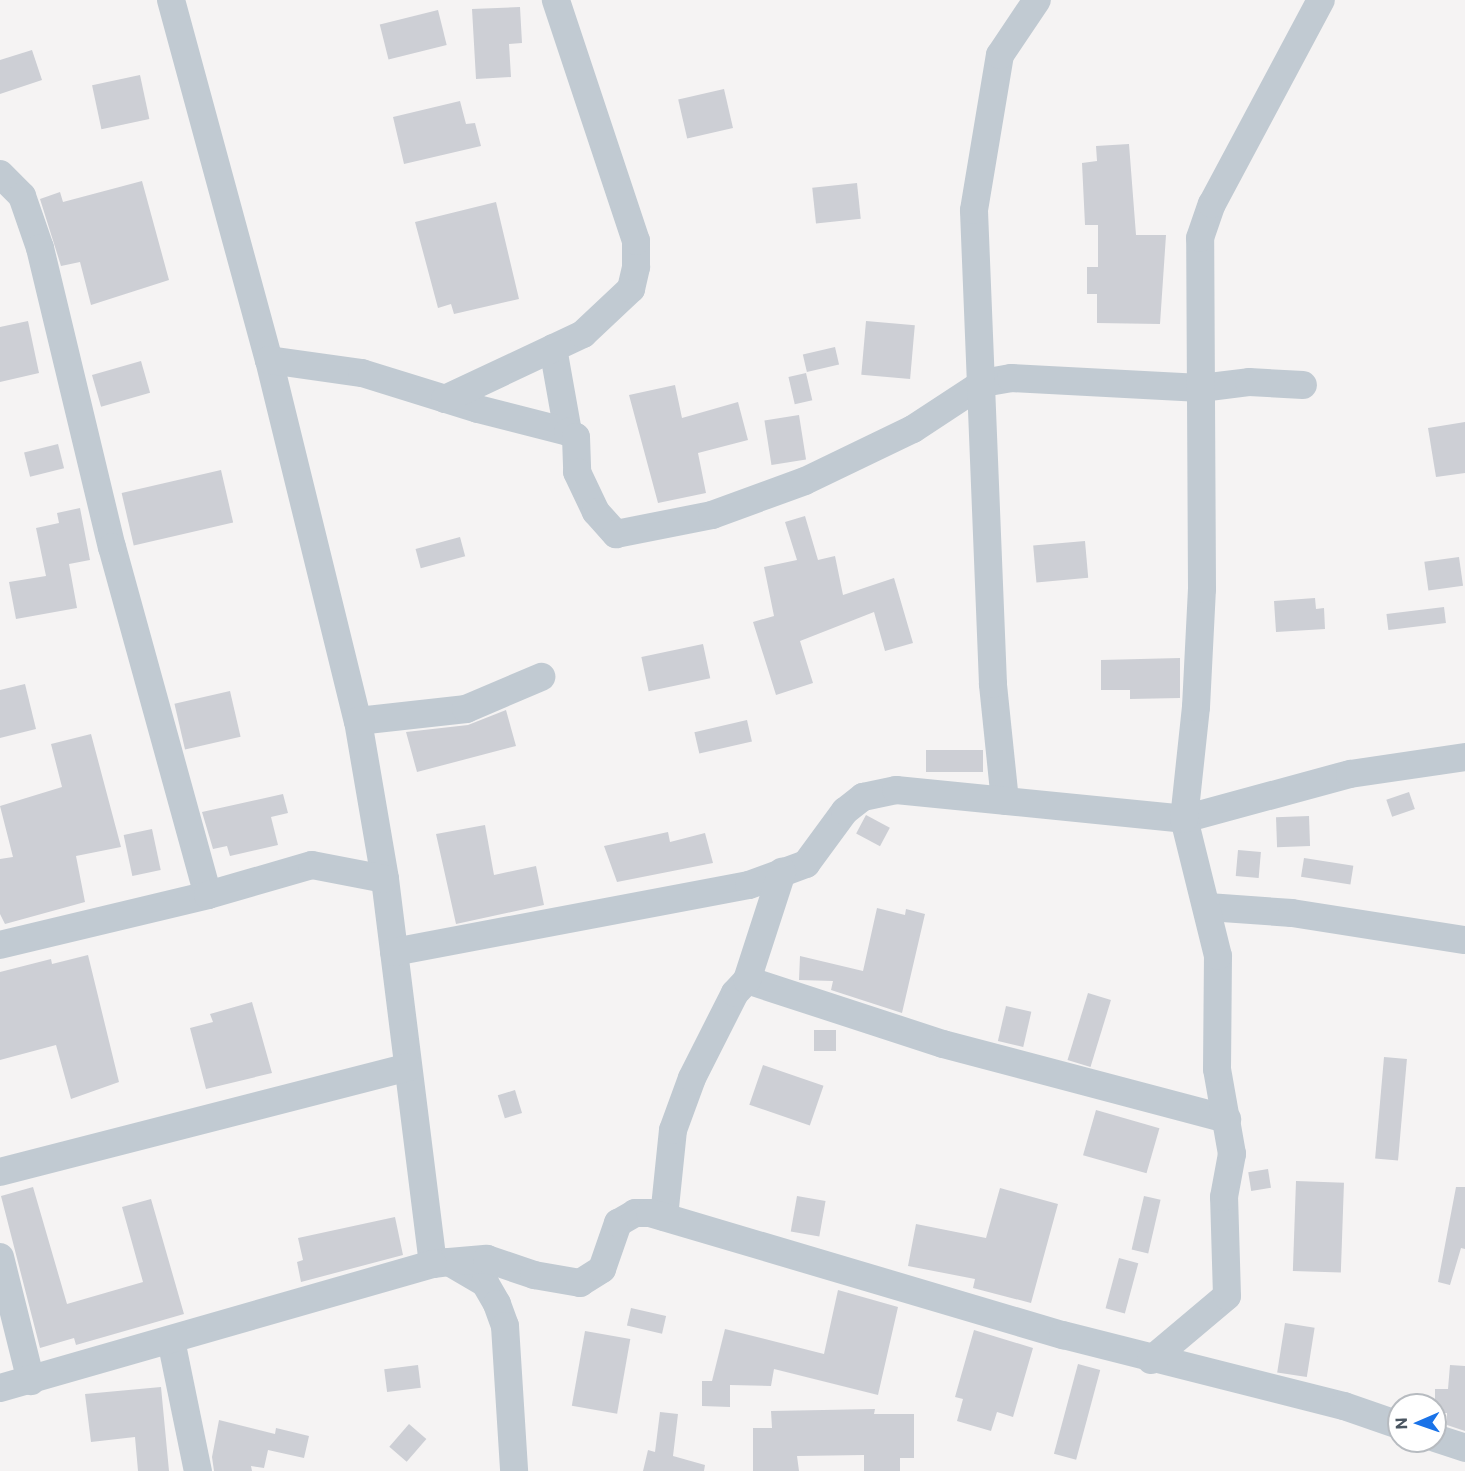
<!DOCTYPE html>
<style>
body{margin:0}
#map{position:relative;width:1465px;height:1471px;overflow:hidden;background:#f5f3f3;font-family:Commissioner,sans-serif}
div>[style]{position:absolute}
.building>*{inset:0;background:#cdcfd5;transform-origin:0 0}
.street>*{height:28px;margin:-14px;padding:0 14px;transform-origin:14px;border-radius:14px;background:#c1cad2}
span{translate:-50% -50%;white-space:nowrap;text-align:center;line-height:1.15;-webkit-text-stroke:4.5px #fff;paint-order:stroke}
.north{position:absolute;left:1387px;top:1393px;width:60px;height:60px;box-sizing:border-box;background:#fff;border:2px solid #b7bbc0;border-radius:50%;rotate:268deg;font-size:16px;font-weight:700;line-height:24px;text-align:center;color:#4a5661}
.north::after{content:'';display:block;margin:auto;width:21px;height:27px;background:#1a73e8;clip-path:polygon(50% 0,100% 100%,50% 72%,0 100%)}
</style>
<div id="map">
<div class="building">
<i style="clip-path:polygon(520px 7px,522px 43px,509px 44px,511px 77px,476px 79px,472px 9px)"></i>
<i style="left:438px;top:10px;width:36px;height:60px;rotate:76deg"></i>
<i style="clip-path:polygon(32px 50px,42px 80px,0 94px,0 60px)"></i>
<i style="left:140px;top:75px;width:45px;height:49px;rotate:78deg"></i>
<i style="left:724px;top:89px;width:40px;height:47px;rotate:77deg"></i>
<i style="clip-path:polygon(460px 101px,466px 124px,475px 123px,481px 146px,404px 164px,393px 117px)"></i>
<i style="clip-path:polygon(1129px 144px,1136px 235px,1166px 235px,1160px 324px,1097px 323px,1097px 294px,1087px 294px,1087px 267px,1098px 267px,1098px 225px,1085px 225px,1082px 163px,1097px 161px,1096px 146px)"></i>
<i style="clip-path:polygon(142px 181px,169px 280px,91px 305px,80px 262px,61px 266px,40px 199px,60px 192px,63px 202px)"></i>
<i style="left:857px;top:183px;width:36px;height:45px;rotate:84deg"></i>
<i style="clip-path:polygon(496px 202px,519px 299px,454px 314px,451px 304px,438px 308px,415px 222px)"></i>
<i style="clip-path:polygon(28px 321px,39px 373px,0 382px,0 327px)"></i>
<i style="left:866px;top:321px;width:49px;height:54px;rotate:5deg"></i>
<i style="left:835px;top:347px;width:18px;height:33px;rotate:77deg"></i>
<i style="left:141px;top:361px;width:33px;height:51px;rotate:74deg"></i>
<i style="left:806px;top:373px;width:28px;height:18px;rotate:77deg"></i>
<i style="clip-path:polygon(675px 385px,682px 418px,738px 402px,748px 440px,698px 453px,706px 493px,658px 503px,629px 395px)"></i>
<i style="left:799px;top:415px;width:45px;height:35px;rotate:81deg"></i>
<i style="clip-path:polygon(1465px 422px,1465px 473px,1436px 477px,1428px 428px)"></i>
<i style="left:58px;top:444px;width:25px;height:35px;rotate:76deg"></i>
<i style="left:221px;top:470px;width:54px;height:102px;rotate:77deg"></i>
<i style="clip-path:polygon(80px 508px,90px 560px,69px 564px,77px 608px,16px 619px,9px 582px,46px 576px,36px 528px,59px 523px,57px 513px)"></i>
<i style="clip-path:polygon(805px 516px,818px 560px,835px 556px,843px 595px,894px 578px,913px 643px,885px 651px,874px 612px,800px 641px,813px 683px,776px 695px,753px 622px,774px 616px,764px 567px,797px 560px,785px 522px)"></i>
<i style="left:460px;top:537px;width:20px;height:46px;rotate:75deg"></i>
<i style="left:1085px;top:541px;width:37px;height:52px;rotate:85deg"></i>
<i style="left:1459px;top:557px;width:29px;height:35px;rotate:82deg"></i>
<i style="clip-path:polygon(1315px 598px,1316px 609px,1324px 608px,1325px 629px,1276px 632px,1274px 601px)"></i>
<i style="left:1444px;top:607px;width:16px;height:58px;rotate:83deg"></i>
<i style="left:703px;top:644px;width:35px;height:63px;rotate:78deg"></i>
<i style="clip-path:polygon(1180px 658px,1180px 698px,1130px 699px,1130px 690px,1101px 690px,1101px 660px)"></i>
<i style="clip-path:polygon(25px 684px,36px 729px,0 738px,0 690px)"></i>
<i style="left:230px;top:691px;width:47px;height:57px;rotate:77deg"></i>
<i style="clip-path:polygon(506px 710px,516px 746px,417px 772px,406px 732px,468px 725px)"></i>
<i style="left:747px;top:720px;width:22px;height:54px;rotate:77deg"></i>
<i style="clip-path:polygon(91px 734px,121px 847px,76px 856px,85px 902px,5px 924px,0 914px,0 859px,13px 857px,0 806px,62px 787px,51px 744px)"></i>
<i style="left:926px;top:750px;width:57px;height:22px"></i>
<i style="left:1409px;top:792px;width:18px;height:24px;rotate:71deg"></i>
<i style="clip-path:polygon(283px 794px,288px 813px,271px 817px,278px 845px,230px 856px,227px 846px,213px 849px,202px 812px)"></i>
<i style="left:866px;top:815px;width:27px;height:21px;rotate:28deg"></i>
<i style="left:1309px;top:816px;width:30px;height:33px;rotate:88deg"></i>
<i style="clip-path:polygon(485px 825px,494px 875px,536px 866px,544px 905px,456px 924px,436px 834px)"></i>
<i style="left:152px;top:829px;width:42px;height:29px;rotate:78deg"></i>
<i style="clip-path:polygon(668px 832px,670px 842px,705px 833px,713px 863px,617px 882px,604px 846px)"></i>
<i style="left:1238px;top:850px;width:23px;height:26px;rotate:5deg"></i>
<i style="left:1304px;top:858px;width:50px;height:19px;rotate:9deg"></i>
<i style="clip-path:polygon(877px 908px,905px 915px,906px 909px,925px 914px,902px 1013px,831px 990px,833px 981px,799px 980px,800px 956px,863px 971px)"></i>
<i style="clip-path:polygon(88px 955px,119px 1082px,71px 1099px,56px 1045px,0 1060px,0 972px,51px 959px,52px 964px)"></i>
<i style="left:1088px;top:993px;width:24px;height:70px;rotate:17deg"></i>
<i style="clip-path:polygon(252px 1002px,272px 1073px,206px 1089px,190px 1028px,213px 1022px,210px 1014px)"></i>
<i style="left:1006px;top:1006px;width:26px;height:36px;rotate:13deg"></i>
<i style="left:814px;top:1030px;width:22px;height:21px"></i>
<i style="left:1384px;top:1057px;width:23px;height:102px;rotate:5deg"></i>
<i style="left:763px;top:1065px;width:64px;height:42px;rotate:19deg"></i>
<i style="left:515px;top:1090px;width:24px;height:18px;rotate:73deg"></i>
<i style="left:1096px;top:1110px;width:66px;height:47px;rotate:16deg"></i>
<i style="left:1268px;top:1169px;width:19px;height:20px;rotate:81deg"></i>
<i style="left:1296px;top:1181px;width:48px;height:90px;rotate:2deg"></i>
<i style="clip-path:polygon(33px 1187px,67px 1304px,143px 1282px,122px 1207px,151px 1199px,184px 1314px,76px 1345px,74px 1338px,40px 1348px,1px 1196px)"></i>
<i style="clip-path:polygon(1456px 1187px,1465px 1187px,1465px 1249px,1461px 1248px,1450px 1285px,1438px 1282px)"></i>
<i style="clip-path:polygon(1000px 1188px,1058px 1204px,1031px 1303px,973px 1288px,975px 1279px,908px 1266px,916px 1224px,986px 1238px)"></i>
<i style="left:797px;top:1196px;width:29px;height:36px;rotate:10deg"></i>
<i style="left:1144px;top:1196px;width:17px;height:55px;rotate:13deg"></i>
<i style="clip-path:polygon(395px 1217px,403px 1255px,301px 1282px,297px 1262px,303px 1260px,298px 1238px)"></i>
<i style="left:1119px;top:1258px;width:20px;height:52px;rotate:15deg"></i>
<i style="clip-path:polygon(838px 1290px,898px 1307px,878px 1395px,774px 1369px,771px 1386px,730px 1385px,730px 1407px,702px 1406px,702px 1381px,712px 1381px,725px 1329px,824px 1354px)"></i>
<i style="left:631px;top:1308px;width:36px;height:18px;rotate:13deg"></i>
<i style="left:1285px;top:1323px;width:30px;height:50px;rotate:9deg"></i>
<i style="clip-path:polygon(974px 1330px,1033px 1348px,1013px 1417px,997px 1412px,991px 1431px,957px 1421px,963px 1399px,955px 1397px)"></i>
<i style="left:585px;top:1331px;width:46px;height:76px;rotate:10deg"></i>
<i style="left:1078px;top:1364px;width:23px;height:93px;rotate:15deg"></i>
<i style="left:418px;top:1365px;width:23px;height:34px;rotate:83deg"></i>
<i style="clip-path:polygon(1450px 1365px,1465px 1366px,1465px 1431px,1447px 1425px,1447px 1413px,1435px 1413px,1435px 1389px,1448px 1389px)"></i>
<i style="clip-path:polygon(161px 1387px,169px 1471px,138px 1471px,135px 1437px,91px 1442px,85px 1394px)"></i>
<i style="clip-path:polygon(875px 1409px,874px 1414px,914px 1414px,914px 1458px,900px 1458px,900px 1471px,864px 1471px,864px 1455px,797px 1456px,799px 1471px,753px 1471px,753px 1428px,772px 1428px,771px 1411px)"></i>
<i style="clip-path:polygon(660px 1412px,678px 1414px,673px 1456px,705px 1465px,704px 1471px,643px 1471px,648px 1450px,655px 1452px)"></i>
<i style="clip-path:polygon(219px 1420px,275px 1434px,276px 1428px,309px 1436px,304px 1458px,268px 1450px,264px 1468px,251px 1466px,252px 1471px,214px 1471px,212px 1457px)"></i>
<i style="left:409px;top:1424px;width:23px;height:30px;rotate:41deg"></i>
</div>
<div class="street">
<i style="left:171px;top:0;width:373px;rotate:74.8deg"></i>
<i style="left:269px;top:360px;width:372px;rotate:76.2deg"></i>
<i style="left:358px;top:721px;width:160px;rotate:80.3deg"></i>
<i style="left:385px;top:879px;width:388px;rotate:82.9deg"></i>
<i style="left:433px;top:1264px;width:16px;rotate:-7deg"></i>
<i style="left:449px;top:1262px;width:42px;rotate:30.3deg"></i>
<i style="left:485px;top:1283px;width:24px;rotate:60deg"></i>
<i style="left:497px;top:1304px;width:23px;rotate:70deg"></i>
<i style="left:505px;top:1326px;width:145px;rotate:86.4deg"></i>
<i style="left:0;top:174px;width:31px;rotate:45deg"></i>
<i style="left:22px;top:196px;width:55px;rotate:70.9deg"></i>
<i style="left:40px;top:248px;width:308px;rotate:76.5deg"></i>
<i style="left:112px;top:547px;width:361px;rotate:74.6deg"></i>
<i style="left:553px;top:348px;width:85px;rotate:79.9deg"></i>
<i style="left:269px;top:360px;width:94px;rotate:8deg"></i>
<i style="left:362px;top:373px;width:121px;rotate:17.2deg"></i>
<i style="left:478px;top:409px;width:93px;rotate:14.3deg"></i>
<i style="left:568px;top:432px;width:9px;rotate:32deg"></i>
<i style="left:576px;top:437px;width:35px;rotate:88deg"></i>
<i style="left:577px;top:472px;width:44px;rotate:64.6deg"></i>
<i style="left:596px;top:512px;width:30px;rotate:48deg"></i>
<i style="left:616px;top:534px;width:98px;rotate:-11.2deg"></i>
<i style="left:712px;top:515px;width:99px;rotate:-20.1deg"></i>
<i style="left:805px;top:481px;width:120px;rotate:-25.7deg"></i>
<i style="left:913px;top:429px;width:84px;rotate:-33.3deg"></i>
<i style="left:983px;top:383px;width:28px;rotate:-10deg"></i>
<i style="left:1011px;top:378px;width:190px;rotate:3deg"></i>
<i style="left:1201px;top:388px;width:48px;rotate:-7.1deg"></i>
<i style="left:1249px;top:382px;width:54px;rotate:3.2deg"></i>
<i style="left:445px;top:399px;width:153px;rotate:-25.2deg"></i>
<i style="left:583px;top:334px;width:66px;rotate:-43.2deg"></i>
<i style="left:631px;top:289px;width:23px;rotate:-77deg"></i>
<i style="left:636px;top:267px;width:26px;rotate:-90deg"></i>
<i style="left:636px;top:241px;width:254px;rotate:-108.4deg"></i>
<i style="left:358px;top:721px;width:109px;rotate:-6.3deg"></i>
<i style="left:466px;top:709px;width:82px;rotate:-23.1deg"></i>
<i style="left:1005px;top:801px;width:118px;rotate:-95.9deg"></i>
<i style="left:993px;top:684px;width:474px;rotate:-92.3deg"></i>
<i style="left:974px;top:210px;width:157px;rotate:-80.5deg"></i>
<i style="left:1000px;top:55px;width:66px;rotate:-56.1deg"></i>
<i style="left:1208px;top:907px;width:84px;rotate:4.1deg"></i>
<i style="left:1292px;top:913px;width:175px;rotate:8.9deg"></i>
<i style="left:0;top:945px;width:214px;rotate:-13.5deg"></i>
<i style="left:208px;top:895px;width:108px;rotate:-16.1deg"></i>
<i style="left:312px;top:865px;width:74px;rotate:10.9deg"></i>
<i style="left:394px;top:952px;width:361px;rotate:-10.7deg"></i>
<i style="left:749px;top:885px;width:61px;rotate:-20.2deg"></i>
<i style="left:806px;top:864px;width:66px;rotate:-53.7deg"></i>
<i style="left:845px;top:811px;width:23px;rotate:-38deg"></i>
<i style="left:863px;top:797px;width:34px;rotate:-12deg"></i>
<i style="left:896px;top:790px;width:289px;rotate:5.7deg"></i>
<i style="left:1184px;top:819px;width:172px;rotate:-15.2deg"></i>
<i style="left:1350px;top:774px;width:116px;rotate:-8.4deg"></i>
<i style="left:747px;top:980px;width:206px;rotate:18.1deg"></i>
<i style="left:943px;top:1044px;width:294px;rotate:14.8deg"></i>
<i style="left:0;top:1172px;width:421px;rotate:-14.4deg"></i>
<i style="left:664px;top:1217px;width:87px;rotate:-84.1deg"></i>
<i style="left:673px;top:1130px;width:55px;rotate:-69.9deg"></i>
<i style="left:692px;top:1078px;width:95px;rotate:-63.2deg"></i>
<i style="left:735px;top:993px;width:18px;rotate:-47deg"></i>
<i style="left:747px;top:980px;width:114px;rotate:-72deg"></i>
<i style="left:0;top:1257px;width:128px;rotate:76deg"></i>
<i style="left:449px;top:1262px;width:38px;rotate:-5deg"></i>
<i style="left:487px;top:1259px;width:50px;rotate:18.8deg"></i>
<i style="left:534px;top:1275px;width:47px;rotate:9.9deg"></i>
<i style="left:580px;top:1283px;width:26px;rotate:-32deg"></i>
<i style="left:602px;top:1269px;width:49px;rotate:-70.8deg"></i>
<i style="left:618px;top:1223px;width:20px;rotate:-30deg"></i>
<i style="left:635px;top:1213px;width:15px"></i>
<i style="left:650px;top:1213px;width:431px;rotate:16.5deg"></i>
<i style="left:1063px;top:1335px;width:290px;rotate:14.2deg"></i>
<i style="left:1344px;top:1406px;width:58px;rotate:19.1deg"></i>
<i style="left:171px;top:1340px;width:134px;rotate:78.4deg"></i>
<i style="left:1151px;top:1360px;width:99px;rotate:-40.1deg"></i>
<i style="left:1227px;top:1296px;width:99px;rotate:-91.7deg"></i>
<i style="left:1224px;top:1197px;width:44px;rotate:-79.5deg"></i>
<i style="left:1232px;top:1154px;width:86px;rotate:-100deg"></i>
<i style="left:1217px;top:1069px;width:113px;rotate:-89.5deg"></i>
<i style="left:1218px;top:956px;width:141px;rotate:-103.9deg"></i>
<i style="left:1184px;top:819px;width:113px;rotate:-83.9deg"></i>
<i style="left:1196px;top:707px;width:118px;rotate:-87.1deg"></i>
<i style="left:1202px;top:589px;width:351px;rotate:-90.3deg"></i>
<i style="left:1200px;top:238px;width:36px;rotate:-71deg"></i>
<i style="left:1212px;top:204px;width:231px;rotate:-61.9deg"></i>
<i style="left:0;top:1388px;width:450px;rotate:-16deg"></i>
<i style="left:1435px;top:1438px;width:32px;rotate:18deg"></i>
</div>
<div class="north">N</div>
</div>
